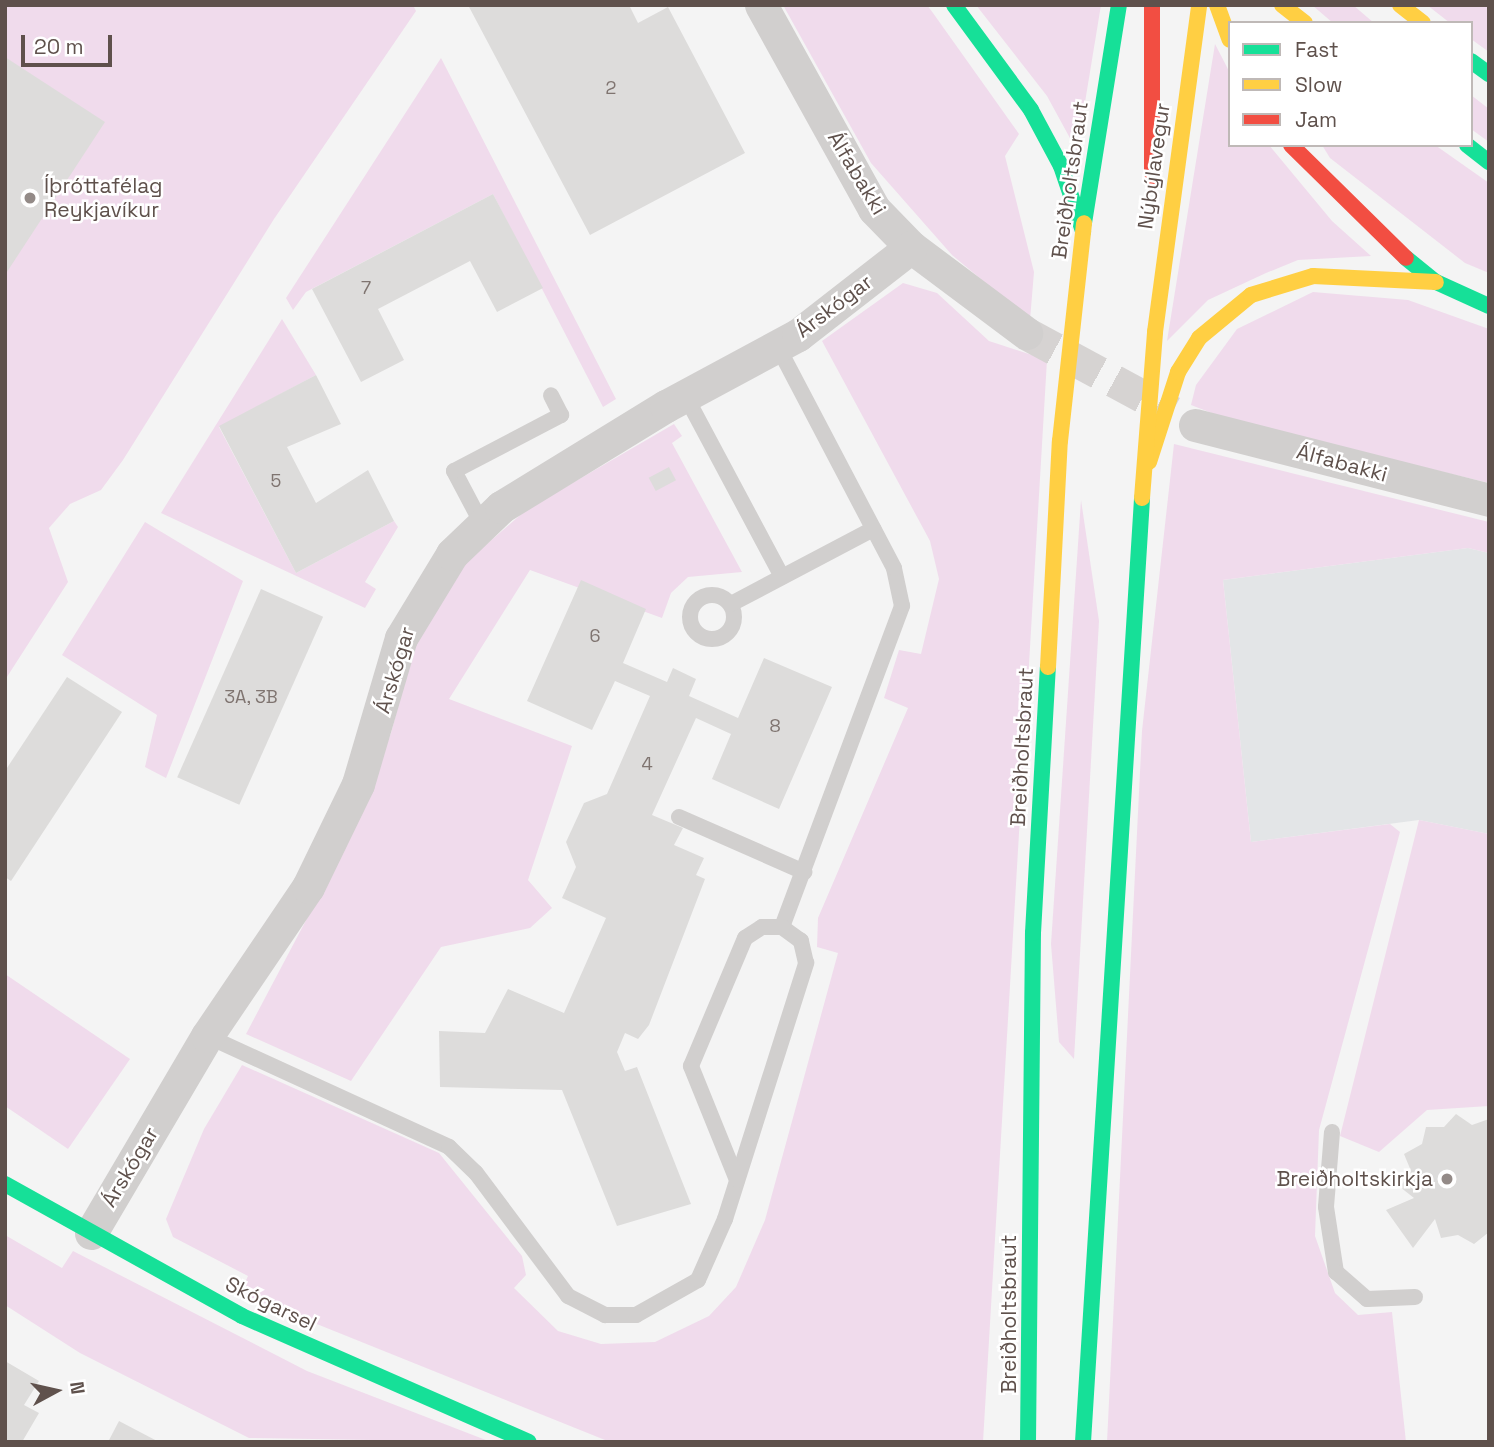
<!DOCTYPE html>
<meta charset="utf-8">
<style>
body{margin:0}
#map{position:relative;width:1494px;height:1447px;overflow:hidden;background:#f4f4f4;font-family:"Space Grotesk",sans-serif}
div>[style]{position:absolute}
.commercial>*{inset:0;background:#e3e5e7}
.green>*{inset:0;background:#f0dbec}
.building>*{inset:0;background:#dddcdb;transform-origin:0 0}
.street-tunnel>*{height:33px;margin-top:-16.5px;transform-origin:0;background:repeating-linear-gradient(90deg,#d6d3d2 0 33px,transparent 0 50px)}
.lane>*{height:16px;margin:-8px;padding:0 8px;transform-origin:8px;border-radius:8px;background:#d1cfce}
.lane>.ring{margin:-8px;padding:0;box-sizing:content-box;background:none;border:16px solid #d1cfce;border-radius:50%}
.street>*{height:33px;margin:-16.5px;padding:0 16.5px;transform-origin:16.5px;border-radius:16.5px;background:#d1cfce}
.fast>*{height:16px;margin:-8px;padding:0 8px;transform-origin:8px;border-radius:8px;background:#16e098}
.slow>*{height:16px;margin:-8px;padding:0 8px;transform-origin:8px;border-radius:8px;background:#ffcf43}
.jam>*{height:16px;margin:-8px;padding:0 8px;transform-origin:8px;border-radius:8px;background:#f24e42}
.dots>*{width:19px;height:19px;translate:-50% -50%;box-sizing:border-box;border:4px solid #fff;border-radius:50%}
span{translate:-50% -50%;white-space:nowrap;text-align:center;line-height:1.15;-webkit-text-stroke:5px #fff;paint-order:stroke}
.number-label{font-size:18px;color:#7f7470}
.number-label span{-webkit-text-stroke-width:0}
.street-label{font-size:21px;color:#5f514c}
.poi-label{font-size:21px;color:#5f514c}
.left{translate:0 -50%;text-align:left}
.right{translate:-100% -50%;text-align:right}
.frame{position:absolute;inset:0;border:7px solid #5f514c;pointer-events:none}
.legend{position:absolute;left:1228px;top:21px;width:245px;height:126px;box-sizing:border-box;background:#fff;border:2px solid #bfb9b7;margin:0;padding:9px 12px;list-style:none;font-size:21px;color:#5f514c}
.legend li{display:flex;align-items:center;gap:14px;height:35px}
.legend b{width:35px;border:2px solid #bfb9b7}
.north{position:absolute;left:21px;top:1356px;width:70px;height:70px;-webkit-text-stroke:5px #fff;paint-order:stroke;rotate:82deg;font-size:19px;font-weight:700;line-height:28px;text-align:center;color:#5f514c}
.north::after{content:'';display:block;margin:auto;width:24px;height:32px;background:#5f514c;clip-path:polygon(50% 0,100% 100%,50% 72%,0 100%)}
.scale{position:absolute;left:21px;top:35px;width:91px;height:32px;box-sizing:border-box;border:4px solid #5f514c;border-top:0;padding-left:9px;font-size:21px;line-height:24px;white-space:nowrap;color:#5f514c;-webkit-text-stroke:5px #fff;paint-order:stroke}
</style>
<div id="map">
<div class="commercial">
<i style="clip-path:polygon(1468px 548px,1489px 553px,1489px 834px,1419px 820px,1251px 842px,1223px 580px)"></i>
</div>
<div class="green">
<i style="clip-path:polygon(5px 5px,413px 5px,416px 11px,274px 219px,123px 460px,101px 490px,70px 504px,49px 528px,68px 582px,5px 680px)"></i>
<i style="clip-path:polygon(783px 5px,927px 5px,933px 13px,1019px 134px,1005px 156px,1034px 272px,1030px 320px,952px 255px,871px 163px)"></i>
<i style="clip-path:polygon(976px 5px,1101px 5px,1077px 151px,1047px 96px)"></i>
<i style="clip-path:polygon(1312px 5px,1353px 5px,1374px 23px,1333px 23px)"></i>
<i style="clip-path:polygon(1427px 5px,1489px 5px,1489px 52px,1471px 39px,1471px 23px,1450px 23px)"></i>
<i style="clip-path:polygon(1215px 44px,1230px 73px,1230px 145px,1269px 145px,1332px 221px,1371px 256px,1298px 260px,1266px 273px,1208px 300px,1167px 341px)"></i>
<i style="clip-path:polygon(441px 58px,616px 399px,603px 407px,493px 194px,306px 292px,293px 310px,286px 298px)"></i>
<i style="clip-path:polygon(1471px 95px,1489px 109px,1489px 142px,1471px 129px)"></i>
<i style="clip-path:polygon(1322px 145px,1435px 145px,1489px 183px,1489px 273px,1465px 263px,1330px 158px)"></i>
<i style="clip-path:polygon(903px 283px,937px 293px,989px 341px,1047px 360px,983px 1442px,610px 1442px,240px 1293px,248px 1276px,173px 1237px,166px 1219px,204px 1129px,242px 1065px,439px 1153px,522px 1256px,526px 1275px,514px 1288px,558px 1331px,601px 1344px,655px 1342px,709px 1316px,736px 1287px,765px 1220px,838px 953px,817px 947px,818px 918px,908px 708px,884px 698px,899px 650px,921px 654px,939px 579px,930px 541px,822px 341px)"></i>
<i style="clip-path:polygon(1313px 292px,1408px 300px,1489px 329px,1489px 483px,1235px 422px,1191px 405px,1196px 385px,1237px 329px)"></i>
<i style="clip-path:polygon(282px 319px,316px 375px,219px 427px,296px 573px,394px 521px,398px 527px,365px 582px,376px 589px,365px 608px,161px 513px)"></i>
<i style="clip-path:polygon(674px 424px,682px 436px,672px 443px,742px 572px,688px 577px,671px 593px,662px 618px,530px 570px,449px 699px,572px 746px,528px 880px,552px 908px,530px 928px,441px 947px,351px 1081px,246px 1034px,350px 837px,391px 733px,419px 627px,457px 570px,526px 510px)"></i>
<i style="clip-path:polygon(1174px 444px,1489px 522px,1489px 553px,1468px 548px,1223px 580px,1251px 842px,1390px 824px,1400px 832px,1319px 1130px,1315px 1236px,1335px 1293px,1358px 1315px,1392px 1312px,1406px 1442px,1107px 1442px,1142px 731px)"></i>
<i style="clip-path:polygon(1081px 500px,1099px 621px,1074px 1059px,1059px 1042px,1051px 944px)"></i>
<i style="clip-path:polygon(145px 522px,243px 581px,166px 778px,145px 767px,157px 715px,62px 655px)"></i>
<i style="clip-path:polygon(1419px 820px,1489px 834px,1489px 1106px,1427px 1110px,1379px 1152px,1340px 1136px)"></i>
<i style="clip-path:polygon(5px 974px,130px 1059px,68px 1149px,5px 1106px)"></i>
<i style="clip-path:polygon(5px 1235px,62px 1268px,73px 1251px,307px 1371px,491px 1442px,249px 1438px,80px 1353px,5px 1305px)"></i>
</div>
<div class="building">
<i style="clip-path:polygon(468px 5px,629px 5px,638px 23px,668px 7px,745px 153px,590px 235px)"></i>
<i style="clip-path:polygon(5px 57px,105px 122px,5px 275px)"></i>
<i style="clip-path:polygon(493px 194px,543px 288px,497px 312px,470px 261px,378px 309px,404px 360px,361px 382px,312px 289px)"></i>
<i style="clip-path:polygon(316px 375px,341px 424px,287px 447px,316px 503px,368px 470px,394px 521px,296px 573px,219px 426px)"></i>
<i style="left:669px;top:467px;width:15px;height:23px;rotate:62deg"></i>
<i style="clip-path:polygon(581px 580px,646px 609px,623px 663px,667px 682px,673px 668px,696px 679px,689px 696px,738px 718px,764px 658px,832px 687px,779px 809px,712px 779px,731px 734px,696px 718px,652px 815px,683px 828px,674px 845px,704px 858px,696px 875px,705px 879px,649px 1025px,638px 1039px,625px 1033px,617px 1052px,625px 1071px,637px 1067px,691px 1204px,617px 1226px,562px 1090px,440px 1087px,439px 1031px,485px 1033px,508px 989px,564px 1013px,606px 918px,562px 898px,576px 867px,566px 842px,584px 803px,607px 794px,650px 696px,615px 681px,592px 730px,527px 701px)"></i>
<i style="left:261px;top:589px;width:68px;height:206px;rotate:24deg"></i>
<i style="clip-path:polygon(67px 677px,122px 712px,11px 881px,5px 877px,5px 771px)"></i>
<i style="clip-path:polygon(1456px 1114px,1472px 1125px,1489px 1119px,1489px 1232px,1474px 1244px,1458px 1235px,1441px 1238px,1435px 1219px,1413px 1248px,1386px 1210px,1414px 1198px,1400px 1187px,1411px 1171px,1404px 1154px,1422px 1144px,1426px 1127px,1444px 1127px)"></i>
<i style="clip-path:polygon(5px 1361px,39px 1381px,24px 1405px,39px 1413px,22px 1442px,5px 1440px)"></i>
<i style="clip-path:polygon(119px 1421px,159px 1442px,108px 1442px)"></i>
</div>
<div class="street-tunnel">
<i style="left:1026px;top:333px;width:166px;rotate:28.4deg"></i>
</div>
<div class="lane">
<i style="left:685px;top:395px;width:206px;rotate:61.9deg"></i>
<i style="left:482px;top:524px;width:60px;rotate:-117.8deg"></i>
<i style="left:454px;top:471px;width:121px;rotate:-27.6deg"></i>
<i style="left:561px;top:415px;width:22px;rotate:-117deg"></i>
<i class="ring" style="left:690px;top:595px;width:28px;height:28px"></i>
<i style="left:731px;top:604px;width:161px;rotate:-27.8deg"></i>
<i style="left:679px;top:817px;width:137px;rotate:23.7deg"></i>
<i style="left:207px;top:1036px;width:266px;rotate:24.6deg"></i>
<i style="left:449px;top:1147px;width:37px;rotate:44deg"></i>
<i style="left:476px;top:1173px;width:154px;rotate:53.2deg"></i>
<i style="left:568px;top:1296px;width:42px;rotate:27.2deg"></i>
<i style="left:605px;top:1315px;width:31px"></i>
<i style="left:636px;top:1315px;width:71px;rotate:-29.4deg"></i>
<i style="left:698px;top:1280px;width:67px;rotate:-66.1deg"></i>
<i style="left:725px;top:1219px;width:269px;rotate:-72.4deg"></i>
<i style="left:806px;top:963px;width:23px;rotate:-103deg"></i>
<i style="left:801px;top:941px;width:24px;rotate:-144deg"></i>
<i style="left:782px;top:927px;width:343px;rotate:-69.5deg"></i>
<i style="left:902px;top:606px;width:39px;rotate:-102deg"></i>
<i style="left:894px;top:568px;width:250px;rotate:-117.7deg"></i>
<i style="left:1332px;top:1132px;width:75px;rotate:94.6deg"></i>
<i style="left:1326px;top:1207px;width:66px;rotate:81.3deg"></i>
<i style="left:1336px;top:1272px;width:41px;rotate:41.1deg"></i>
<i style="left:1367px;top:1299px;width:48px;rotate:-2.4deg"></i>
<i style="left:737px;top:1180px;width:123px;rotate:-112deg"></i>
<i style="left:691px;top:1066px;width:139px;rotate:-67.1deg"></i>
<i style="left:745px;top:938px;width:20px;rotate:-33deg"></i>
<i style="left:762px;top:927px;width:20px"></i>
</div>
<div class="street">
<i style="left:761px;top:5px;width:233px;rotate:61deg"></i>
<i style="left:874px;top:209px;width:53px;rotate:45.8deg"></i>
<i style="left:911px;top:247px;width:144px;rotate:36.8deg"></i>
<i style="left:1195px;top:425px;width:303px;rotate:14.3deg"></i>
<i style="left:91px;top:1233px;width:229px;rotate:-59.5deg"></i>
<i style="left:207px;top:1036px;width:180px;rotate:-55.9deg"></i>
<i style="left:308px;top:887px;width:114px;rotate:-64.1deg"></i>
<i style="left:358px;top:784px;width:152px;rotate:-73.6deg"></i>
<i style="left:401px;top:638px;width:98px;rotate:-58.7deg"></i>
<i style="left:452px;top:554px;width:68px;rotate:-43.8deg"></i>
<i style="left:501px;top:507px;width:193px;rotate:-31.5deg"></i>
<i style="left:666px;top:406px;width:150px;rotate:-28.3deg"></i>
<i style="left:798px;top:335px;width:143px;rotate:-37.9deg"></i>
</div>
<div class="fast">
<i style="left:954px;top:5px;width:130px;rotate:53.7deg"></i>
<i style="left:1031px;top:110px;width:64px;rotate:61.8deg"></i>
<i style="left:1061px;top:166px;width:69px;rotate:71.3deg"></i>
<i style="left:1471px;top:61px;width:22px;rotate:36deg"></i>
<i style="left:1467px;top:145px;width:28px;rotate:38deg"></i>
<i style="left:1084px;top:223px;width:221px;rotate:-80.9deg"></i>
<i style="left:1406px;top:258px;width:38px;rotate:39deg"></i>
<i style="left:1436px;top:282px;width:58px;rotate:24.4deg"></i>
<i style="left:5px;top:1184px;width:271px;rotate:29.1deg"></i>
<i style="left:242px;top:1316px;width:313px;rotate:23.7deg"></i>
<i style="left:1028px;top:1442px;width:509px;rotate:-89.44deg"></i>
<i style="left:1033px;top:933px;width:266px;rotate:-86.8deg"></i>
<i style="left:1083px;top:1442px;width:946px;rotate:-86.42deg"></i>
</div>
<div class="slow">
<i style="left:1217px;top:5px;width:37px;rotate:70deg"></i>
<i style="left:1282px;top:5px;width:29px;rotate:38deg"></i>
<i style="left:1400px;top:5px;width:29px;rotate:38deg"></i>
<i style="left:1149px;top:462px;width:95px;rotate:-72.1deg"></i>
<i style="left:1178px;top:372px;width:40px;rotate:-58deg"></i>
<i style="left:1199px;top:338px;width:67px;rotate:-39.6deg"></i>
<i style="left:1251px;top:295px;width:65px;rotate:-17deg"></i>
<i style="left:1313px;top:276px;width:123px;rotate:2.8deg"></i>
<i style="left:1142px;top:498px;width:167px;rotate:-85.5deg"></i>
<i style="left:1155px;top:332px;width:330px;rotate:-82.3deg"></i>
<i style="left:1048px;top:667px;width:226px;rotate:-87deg"></i>
<i style="left:1060px;top:441px;width:219px;rotate:-83.7deg"></i>
</div>
<div class="jam">
<i style="left:1152px;top:5px;width:175px;rotate:90deg"></i>
<i style="left:1291px;top:145px;width:161px;rotate:44.5deg"></i>
</div>
<div class="dots">
<i style="left:30px;top:198px;background:#938a87"></i>
<i style="left:1447px;top:1179px;background:#938a87"></i>
</div>
<div class="number-label">
<span style="left:611px;top:88px">2</span>
<span style="left:366px;top:288px">7</span>
<span style="left:276px;top:481px">5</span>
<span style="left:595px;top:636px">6</span>
<span style="left:251px;top:697px">3A, 3B</span>
<span style="left:775px;top:726px">8</span>
<span style="left:647px;top:764px">4</span>
</div>
<div class="street-label">
<span style="left:1154px;top:166px;rotate:-82deg">Nýbýlavegur</span>
<span style="left:857px;top:173px;rotate:59deg">Álfabakki</span>
<span style="left:1070px;top:180px;rotate:-82deg">Breiðholtsbraut</span>
<span style="left:834px;top:306px;rotate:-37deg">Árskógar</span>
<span style="left:1342px;top:463px;rotate:15deg">Álfabakki</span>
<span style="left:395px;top:670px;rotate:-73deg">Árskógar</span>
<span style="left:1022px;top:747px;rotate:-87deg">Breiðholtsbraut</span>
<span style="left:130px;top:1167px;rotate:-59deg">Árskógar</span>
<span style="left:271px;top:1304px;rotate:26deg">Skógarsel</span>
<span style="left:1009px;top:1314px;rotate:-90deg">Breiðholtsbraut</span>
</div>
<div class="poi-label">
<span class="left" style="left:44px;top:198px">Íþróttafélag<br>Reykjavíkur</span>
<span class="right" style="left:1433px;top:1179px">Breiðholtskirkja</span>
</div>
<div class="frame"></div>
<ul class="legend">
<li><b style="height:9px;background:#16e098"></b>Fast</li>
<li><b style="height:9px;background:#ffcf43"></b>Slow</li>
<li><b style="height:9px;background:#f24e42"></b>Jam</li>
</ul>
<div class="north">N</div>
<div class="scale">20 m</div>
</div>
